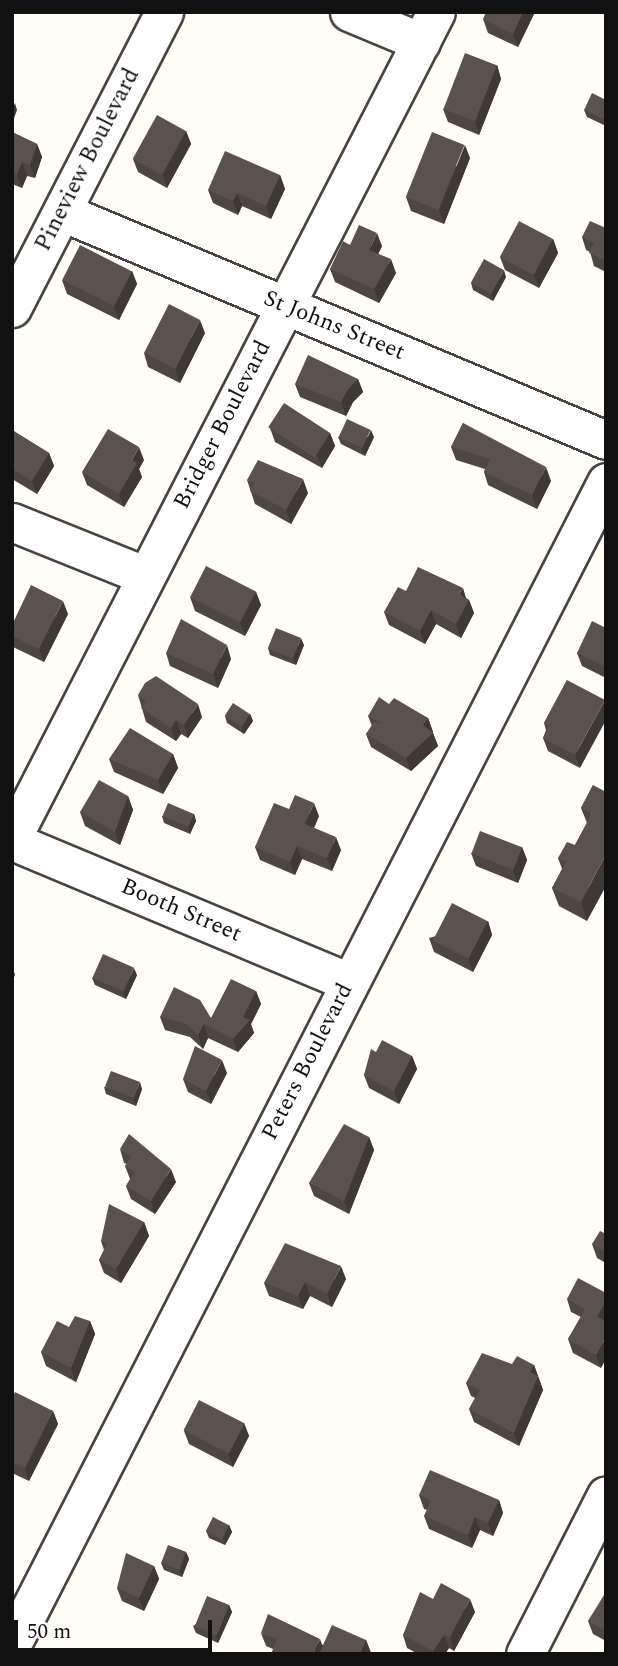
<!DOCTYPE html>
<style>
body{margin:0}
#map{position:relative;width:618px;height:1666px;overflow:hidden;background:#fffdf5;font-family:Spectral,serif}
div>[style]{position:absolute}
.roads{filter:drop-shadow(2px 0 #444) drop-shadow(-2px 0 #444) drop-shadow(0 2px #444) drop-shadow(0 -2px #444)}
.minor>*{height:37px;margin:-18.5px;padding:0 18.5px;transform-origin:18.5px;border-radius:18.5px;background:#fff}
.wall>*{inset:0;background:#4d4742}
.shaded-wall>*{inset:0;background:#3f3936}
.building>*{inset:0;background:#5a524d;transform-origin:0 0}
span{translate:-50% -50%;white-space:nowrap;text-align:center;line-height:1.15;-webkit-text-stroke:7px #fff;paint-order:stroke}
.street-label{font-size:23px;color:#111}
.frame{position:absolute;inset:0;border:14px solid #111;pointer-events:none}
.scale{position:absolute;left:14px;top:1620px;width:198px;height:32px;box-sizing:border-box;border:4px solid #111;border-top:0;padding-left:9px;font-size:21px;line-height:24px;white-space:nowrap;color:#111;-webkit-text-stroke:5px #fff;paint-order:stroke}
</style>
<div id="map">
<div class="roads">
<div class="minor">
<i style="left:349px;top:12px;width:78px;rotate:22.6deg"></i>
<i style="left:62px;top:212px;width:590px;rotate:22.74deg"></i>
<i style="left:12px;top:308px;width:333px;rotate:-62.8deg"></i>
<i style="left:12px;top:522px;width:144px;rotate:21.9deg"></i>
<i style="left:12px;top:838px;width:928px;rotate:-62.83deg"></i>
<i style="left:12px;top:841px;width:365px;rotate:22.7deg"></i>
<i style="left:12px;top:1644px;width:1305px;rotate:-62.92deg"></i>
<i style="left:525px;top:1654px;width:178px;rotate:-63deg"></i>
</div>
</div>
<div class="wall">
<i style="clip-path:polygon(535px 12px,518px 47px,488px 33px,483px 19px)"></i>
<i style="clip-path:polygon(497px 65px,501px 79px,479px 135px,448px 122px,443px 109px)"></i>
<i style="clip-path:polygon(606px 100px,606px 126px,587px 117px,584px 110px)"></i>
<i style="clip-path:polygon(186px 131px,191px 144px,167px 188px,138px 172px,133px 159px)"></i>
<i style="clip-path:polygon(12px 132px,37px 144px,42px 157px,35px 178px,27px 176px,22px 188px,12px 184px)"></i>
<i style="clip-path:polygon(470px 158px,444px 224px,411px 211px,406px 197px)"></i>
<i style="clip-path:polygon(280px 175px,285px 189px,271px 219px,242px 206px,238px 215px,213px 203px,208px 190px)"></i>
<i style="clip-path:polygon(606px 228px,606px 272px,594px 266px,590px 252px,586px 250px,582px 237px)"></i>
<i style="clip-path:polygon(553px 239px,558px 253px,539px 288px,505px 270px,500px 257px)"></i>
<i style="clip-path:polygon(350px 245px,382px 246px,378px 254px,396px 273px,379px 303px,335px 282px,330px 269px)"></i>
<i style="clip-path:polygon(132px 271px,137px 284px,119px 320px,67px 294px,62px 280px)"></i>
<i style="clip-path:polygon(506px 277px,493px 301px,473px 290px,471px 283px)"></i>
<i style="clip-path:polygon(205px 333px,180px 383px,148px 367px,144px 353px)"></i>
<i style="clip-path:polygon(358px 379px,363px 392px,353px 402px,346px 416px,300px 397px,295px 384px)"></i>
<i style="clip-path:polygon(463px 423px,551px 481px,537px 509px,488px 485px,484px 472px,485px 469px,456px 460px,451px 447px)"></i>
<i style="clip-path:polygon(270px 428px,330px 433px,335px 446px,322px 468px,275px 442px)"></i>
<i style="clip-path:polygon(12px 430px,49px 453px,54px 466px,37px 494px,12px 479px)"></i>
<i style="clip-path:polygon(338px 437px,374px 437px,365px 456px,341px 444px)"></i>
<i style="clip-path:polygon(144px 460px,139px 469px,142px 477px,124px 507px,87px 485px,82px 472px)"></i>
<i style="clip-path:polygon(247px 480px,308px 493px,291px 524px,255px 504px)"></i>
<i style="clip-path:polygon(406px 591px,466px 598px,469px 600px,474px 613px,461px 638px,436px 624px,425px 644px,389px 625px,384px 612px)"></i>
<i style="clip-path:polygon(256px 592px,261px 605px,245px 636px,195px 611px,190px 597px)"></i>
<i style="clip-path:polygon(68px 614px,44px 662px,13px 647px,12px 625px)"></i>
<i style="clip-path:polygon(606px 628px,606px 678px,582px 666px,577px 653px)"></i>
<i style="clip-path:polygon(304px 645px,296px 665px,270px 655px,268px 648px)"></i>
<i style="clip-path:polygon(166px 653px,231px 659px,218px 688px,170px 666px)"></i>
<i style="clip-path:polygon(567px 680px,580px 768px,548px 751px,543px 738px,546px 730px,544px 723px)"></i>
<i style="clip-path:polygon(138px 695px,202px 717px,188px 738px,181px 734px,176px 741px,146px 722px)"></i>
<i style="clip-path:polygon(389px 704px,428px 718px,433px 732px,433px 733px,438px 746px,411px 771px,371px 747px,366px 734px,372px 726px,368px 716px)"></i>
<i style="clip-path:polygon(250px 714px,253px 721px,244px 734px,227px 723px,225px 716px)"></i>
<i style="clip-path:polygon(173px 754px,178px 768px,163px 794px,114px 772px,109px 759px)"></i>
<i style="clip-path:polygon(593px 785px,587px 921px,559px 906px,552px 888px,562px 869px,558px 858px,575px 845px,587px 823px,581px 808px)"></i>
<i style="clip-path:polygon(128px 796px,133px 810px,120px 845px,85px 826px,80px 812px)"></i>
<i style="clip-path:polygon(289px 809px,319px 816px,314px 828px,341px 850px,332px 871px,302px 859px,295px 875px,260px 860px,255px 847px)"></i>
<i style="clip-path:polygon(194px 814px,196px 821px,190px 834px,164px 823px,162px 816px)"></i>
<i style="clip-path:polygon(522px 847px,527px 860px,518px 883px,476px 866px,471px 853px)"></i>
<i style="clip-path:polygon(488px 921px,492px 935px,473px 972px,434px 952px,429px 938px)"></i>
<i style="clip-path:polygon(137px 975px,126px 999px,95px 985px,92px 978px)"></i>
<i style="clip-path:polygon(256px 991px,261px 1004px,251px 1024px,254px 1033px,238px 1052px,208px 1038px,203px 1049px,190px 1037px,165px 1030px,160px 1017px,211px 1018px)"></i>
<i style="clip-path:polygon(376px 1052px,412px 1056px,417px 1069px,399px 1104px,369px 1088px,364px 1075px)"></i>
<i style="clip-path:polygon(227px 1073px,211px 1104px,188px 1092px,183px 1079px)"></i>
<i style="clip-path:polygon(104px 1087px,142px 1089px,136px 1106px,106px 1094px)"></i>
<i style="clip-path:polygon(369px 1137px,374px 1150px,349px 1214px,314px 1196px,309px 1183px)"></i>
<i style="clip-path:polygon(120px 1149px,176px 1182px,155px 1214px,131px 1199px,126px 1186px,130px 1179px,125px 1166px,127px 1164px,124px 1163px)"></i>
<i style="clip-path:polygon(144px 1222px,149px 1236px,121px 1283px,104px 1273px,99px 1260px,104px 1250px,101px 1241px)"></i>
<i style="clip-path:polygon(606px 1234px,606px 1263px,597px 1258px,592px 1244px)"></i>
<i style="clip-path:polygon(346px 1279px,332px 1307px,310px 1296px,303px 1309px,269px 1296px,264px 1283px)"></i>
<i style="clip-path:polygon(606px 1293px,601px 1368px,573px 1353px,568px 1339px,581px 1317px,571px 1312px,567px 1299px)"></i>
<i style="clip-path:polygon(90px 1321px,95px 1334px,76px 1382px,46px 1366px,41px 1352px,69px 1327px)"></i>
<i style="clip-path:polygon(512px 1364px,534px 1365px,543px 1390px,519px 1446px,474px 1422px,469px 1409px,475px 1398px,471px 1396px,466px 1383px)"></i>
<i style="clip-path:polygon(12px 1398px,53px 1411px,58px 1424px,29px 1481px,12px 1473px)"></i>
<i style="clip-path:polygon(244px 1423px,249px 1436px,233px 1467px,189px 1444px,184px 1431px)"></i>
<i style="clip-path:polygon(419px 1495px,499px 1500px,503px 1513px,493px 1536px,480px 1530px,472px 1548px,429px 1529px,424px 1516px,427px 1510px,424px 1509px)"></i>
<i style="clip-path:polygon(229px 1525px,232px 1532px,225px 1545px,209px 1538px,206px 1531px)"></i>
<i style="clip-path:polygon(186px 1552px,189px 1559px,182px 1577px,164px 1570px,161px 1563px)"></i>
<i style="clip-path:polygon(154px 1566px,159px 1579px,144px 1611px,122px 1601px,117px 1588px)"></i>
<i style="clip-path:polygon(606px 1596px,606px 1641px,593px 1634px,588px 1621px)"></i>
<i style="clip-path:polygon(433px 1599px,475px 1612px,454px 1651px,449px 1648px,445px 1654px,418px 1654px,407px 1648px,403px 1635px)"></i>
<i style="clip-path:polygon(229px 1605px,232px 1612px,218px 1643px,196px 1633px,193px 1626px)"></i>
<i style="clip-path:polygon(261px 1633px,323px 1645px,366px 1640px,371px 1653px,273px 1649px,266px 1646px)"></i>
</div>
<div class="shaded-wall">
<i style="clip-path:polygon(523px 12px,535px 12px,518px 47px,513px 34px)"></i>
<i style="clip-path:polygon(497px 65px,501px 79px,479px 135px,475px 121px)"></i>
<i style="clip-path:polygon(15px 103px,17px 110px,12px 124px,12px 110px)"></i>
<i style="clip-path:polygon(186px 131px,191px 144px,167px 188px,163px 175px)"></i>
<i style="clip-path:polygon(37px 144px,42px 157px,35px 178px,30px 165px)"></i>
<i style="clip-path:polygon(465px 145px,470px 158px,444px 224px,439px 210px)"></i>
<i style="clip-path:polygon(22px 162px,27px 176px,22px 188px,17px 174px)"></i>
<i style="clip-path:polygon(280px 175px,285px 189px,271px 219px,266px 206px)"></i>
<i style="clip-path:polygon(237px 193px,242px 206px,238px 215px,233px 201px)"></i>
<i style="clip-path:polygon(377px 233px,382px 246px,374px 263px,369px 250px)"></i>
<i style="clip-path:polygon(553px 239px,558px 253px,539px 288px,534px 275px)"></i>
<i style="clip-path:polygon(391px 259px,396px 273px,379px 303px,374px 289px)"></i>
<i style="clip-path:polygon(504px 270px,506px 277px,493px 301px,491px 294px)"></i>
<i style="clip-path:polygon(132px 271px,137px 284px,119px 320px,114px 307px)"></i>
<i style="clip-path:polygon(200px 320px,205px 333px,180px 383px,175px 369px)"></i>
<i style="clip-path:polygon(358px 379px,363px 392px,353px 402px,346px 416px,341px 402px,348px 389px)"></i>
<i style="clip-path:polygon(371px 430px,374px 437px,365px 456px,362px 449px)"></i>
<i style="clip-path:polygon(330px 433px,335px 446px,322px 468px,317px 455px)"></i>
<i style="clip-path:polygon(139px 447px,144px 460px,139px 469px,142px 477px,124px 507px,119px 494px,132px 460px)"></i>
<i style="clip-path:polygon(49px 453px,54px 466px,37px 494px,32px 481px)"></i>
<i style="clip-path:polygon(546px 467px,551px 481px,537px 509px,532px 495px)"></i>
<i style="clip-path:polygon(303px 479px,308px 493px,291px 524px,286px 510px)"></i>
<i style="clip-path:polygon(463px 588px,467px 601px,459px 594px)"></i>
<i style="clip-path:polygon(256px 592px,261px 605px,245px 636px,240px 623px)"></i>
<i style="clip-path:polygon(469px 600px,474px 613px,461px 638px,456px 624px)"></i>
<i style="clip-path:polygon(63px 601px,68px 614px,44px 662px,39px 649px)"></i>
<i style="clip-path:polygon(431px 610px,436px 624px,425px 644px,420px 631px)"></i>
<i style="clip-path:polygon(301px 638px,304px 645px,296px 665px,293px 658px)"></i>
<i style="clip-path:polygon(227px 645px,231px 659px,218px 688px,213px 674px)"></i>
<i style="clip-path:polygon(605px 700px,606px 703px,606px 720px,580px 768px,575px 755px)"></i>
<i style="clip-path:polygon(198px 704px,202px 717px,188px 738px,184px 725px)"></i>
<i style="clip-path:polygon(250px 714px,253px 721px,244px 734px,242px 727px)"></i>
<i style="clip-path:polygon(428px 718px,433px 732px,431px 734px,433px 733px,438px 746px,411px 771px,406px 758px,423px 725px)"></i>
<i style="clip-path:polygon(176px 720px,181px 734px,176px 741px,171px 728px)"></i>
<i style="clip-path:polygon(173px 754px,178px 768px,163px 794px,158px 780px)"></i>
<i style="clip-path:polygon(128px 796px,133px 810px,120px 845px,115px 832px)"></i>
<i style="clip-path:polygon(314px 803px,319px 816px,310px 837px,305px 824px)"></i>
<i style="clip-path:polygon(194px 814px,196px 821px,190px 834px,188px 828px)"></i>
<i style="clip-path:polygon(336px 837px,341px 850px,332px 871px,327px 858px)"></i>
<i style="clip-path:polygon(297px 846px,302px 859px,295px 875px,290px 862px)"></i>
<i style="clip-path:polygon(522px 847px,527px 860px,518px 883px,513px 870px)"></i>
<i style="clip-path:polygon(606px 854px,606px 886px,587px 921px,581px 902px)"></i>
<i style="clip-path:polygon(488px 921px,492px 935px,473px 972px,468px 959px)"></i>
<i style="clip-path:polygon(13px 968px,15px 975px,12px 981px,12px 969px)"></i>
<i style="clip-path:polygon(134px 968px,137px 975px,126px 999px,123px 992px)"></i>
<i style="clip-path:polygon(256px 991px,261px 1004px,251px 1024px,254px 1033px,238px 1052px,233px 1039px)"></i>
<i style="clip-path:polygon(204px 1024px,208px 1038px,203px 1049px,198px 1035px)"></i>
<i style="clip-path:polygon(412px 1056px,417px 1069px,399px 1104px,394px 1091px)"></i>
<i style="clip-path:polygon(222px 1060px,227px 1073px,211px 1104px,206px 1091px)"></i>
<i style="clip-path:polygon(140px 1082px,142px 1089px,136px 1106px,133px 1099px)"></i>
<i style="clip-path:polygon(369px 1137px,374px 1150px,349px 1214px,344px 1201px)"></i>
<i style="clip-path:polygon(171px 1169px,176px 1182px,155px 1214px,151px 1201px)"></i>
<i style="clip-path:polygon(144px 1222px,149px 1236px,121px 1283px,116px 1269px)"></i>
<i style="clip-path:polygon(341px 1266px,346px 1279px,332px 1307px,327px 1294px)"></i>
<i style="clip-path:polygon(305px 1282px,310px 1296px,303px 1309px,298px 1296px)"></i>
<i style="clip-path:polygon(606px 1301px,606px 1323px,597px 1317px)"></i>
<i style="clip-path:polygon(90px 1321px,95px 1334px,76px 1382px,71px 1368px)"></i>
<i style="clip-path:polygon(606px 1337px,606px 1359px,601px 1368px,596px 1355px)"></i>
<i style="clip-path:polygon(534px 1365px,543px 1390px,519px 1446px,514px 1433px,530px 1372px)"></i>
<i style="clip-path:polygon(53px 1411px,58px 1424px,29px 1481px,25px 1468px)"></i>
<i style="clip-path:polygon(244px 1423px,249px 1436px,233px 1467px,228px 1454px)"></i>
<i style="clip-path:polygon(499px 1500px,503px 1513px,493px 1536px,488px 1523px)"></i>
<i style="clip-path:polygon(475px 1517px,480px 1530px,472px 1548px,468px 1535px)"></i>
<i style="clip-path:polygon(229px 1525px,232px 1532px,225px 1545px,223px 1538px)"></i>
<i style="clip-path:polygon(186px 1552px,189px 1559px,182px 1577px,180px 1570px)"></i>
<i style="clip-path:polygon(154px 1566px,159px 1579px,144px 1611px,139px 1598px)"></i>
<i style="clip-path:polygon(470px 1599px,475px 1612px,454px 1651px,450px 1637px)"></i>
<i style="clip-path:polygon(229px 1605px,232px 1612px,218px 1643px,216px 1636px)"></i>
<i style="clip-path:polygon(444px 1635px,449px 1648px,445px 1654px,434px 1654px,433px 1651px)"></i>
<i style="clip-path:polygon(320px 1639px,325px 1652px,324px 1654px,313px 1654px)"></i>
<i style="clip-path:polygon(366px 1640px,371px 1653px,360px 1654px)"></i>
</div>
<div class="building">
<i style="clip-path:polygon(486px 12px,523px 12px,513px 34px,483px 19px)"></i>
<i style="left:465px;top:53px;width:34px;height:60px;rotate:21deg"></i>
<i style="clip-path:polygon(592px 93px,606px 100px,606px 120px,584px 110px)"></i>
<i style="left:157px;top:115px;width:33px;height:50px;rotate:29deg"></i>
<i style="clip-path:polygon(12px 132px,37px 144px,30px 165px,22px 162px,17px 174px,12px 172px)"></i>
<i style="left:432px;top:132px;width:35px;height:70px;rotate:22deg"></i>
<i style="clip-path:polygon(225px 151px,280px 175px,266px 206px,237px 193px,233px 201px,208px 190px)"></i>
<i style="left:519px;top:221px;width:38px;height:41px;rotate:28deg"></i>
<i style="clip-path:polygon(590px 221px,606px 228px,606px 261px,589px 253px,594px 243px,582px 237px)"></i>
<i style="clip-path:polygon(359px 225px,377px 233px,369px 250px,391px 259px,374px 289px,330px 269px,343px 241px,350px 245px)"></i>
<i style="left:80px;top:245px;width:58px;height:39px;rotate:27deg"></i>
<i style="left:484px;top:259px;width:23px;height:27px;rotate:29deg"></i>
<i style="left:169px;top:304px;width:35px;height:55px;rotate:27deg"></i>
<i style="clip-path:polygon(308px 355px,358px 379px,348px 389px,341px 402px,295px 384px)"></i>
<i style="left:284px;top:403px;width:55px;height:29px;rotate:33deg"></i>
<i style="left:347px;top:419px;width:26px;height:20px;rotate:25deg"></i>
<i style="clip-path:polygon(463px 423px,546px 467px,532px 495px,484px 472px,490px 459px,451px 447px)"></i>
<i style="clip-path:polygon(108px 429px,139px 447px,132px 460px,137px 463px,119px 494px,82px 472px)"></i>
<i style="clip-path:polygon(12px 430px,49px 453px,32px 481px,12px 469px)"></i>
<i style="clip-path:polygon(258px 460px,303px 479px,286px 510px,250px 491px,254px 483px,247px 480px)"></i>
<i style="left:206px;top:566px;width:56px;height:35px;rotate:27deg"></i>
<i style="clip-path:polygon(418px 567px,463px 588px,459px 594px,469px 600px,456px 624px,431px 610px,420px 631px,384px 612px,398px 587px,406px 591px)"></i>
<i style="clip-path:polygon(31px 585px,63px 601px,39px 649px,12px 636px,12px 625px)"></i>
<i style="clip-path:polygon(181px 619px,227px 645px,213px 674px,166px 653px)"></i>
<i style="clip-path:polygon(592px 621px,606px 628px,606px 667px,577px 653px)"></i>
<i style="left:276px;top:628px;width:27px;height:22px;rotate:22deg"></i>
<i style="clip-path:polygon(156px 676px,198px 704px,184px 725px,176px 720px,171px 728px,141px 708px,146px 701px,138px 695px,145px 683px)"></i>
<i style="clip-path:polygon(567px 680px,605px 700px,575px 755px,543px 738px,549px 726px,544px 723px)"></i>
<i style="clip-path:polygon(379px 697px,389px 704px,394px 698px,428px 718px,423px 725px,433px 733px,406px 758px,366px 734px,374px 722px,382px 724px,368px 716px)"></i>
<i style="left:233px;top:703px;width:20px;height:15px;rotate:33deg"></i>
<i style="clip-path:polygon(130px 728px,173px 754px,158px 780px,109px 759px)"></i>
<i style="clip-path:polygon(99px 780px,128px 796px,115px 832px,80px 812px)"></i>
<i style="clip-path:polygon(593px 785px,606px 792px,606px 854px,581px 902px,552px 888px,566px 862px,558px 858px,567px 842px,575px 845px,592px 813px,581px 808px)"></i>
<i style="clip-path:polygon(295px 795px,314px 803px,305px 824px,336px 837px,327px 858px,297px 846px,290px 862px,255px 847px,274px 803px,289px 809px)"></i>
<i style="left:168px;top:803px;width:28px;height:14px;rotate:23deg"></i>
<i style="left:480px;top:831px;width:45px;height:24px;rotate:21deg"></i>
<i style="left:452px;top:903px;width:40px;height:42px;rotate:27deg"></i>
<i style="left:103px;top:954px;width:34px;height:26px;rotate:24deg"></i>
<i style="clip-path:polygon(231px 979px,256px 991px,243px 1017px,250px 1020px,233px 1039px,204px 1024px,198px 1035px,185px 1023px,160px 1017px,174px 987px,200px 1000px,211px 1018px)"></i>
<i style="clip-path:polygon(382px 1040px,412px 1056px,394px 1091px,364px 1075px,371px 1049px,376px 1052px)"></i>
<i style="clip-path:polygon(195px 1046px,222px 1060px,206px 1091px,183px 1079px)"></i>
<i style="left:111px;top:1071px;width:31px;height:17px;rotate:21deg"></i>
<i style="clip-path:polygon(344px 1124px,369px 1137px,344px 1201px,309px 1183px)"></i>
<i style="clip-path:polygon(129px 1134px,171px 1169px,151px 1201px,126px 1186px,135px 1172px,125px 1166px,131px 1157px,120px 1149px)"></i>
<i style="clip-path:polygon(109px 1204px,144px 1222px,116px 1269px,99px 1260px,107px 1244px,101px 1241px)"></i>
<i style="clip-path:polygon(600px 1231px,606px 1234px,606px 1252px,592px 1244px)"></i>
<i style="clip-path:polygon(285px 1243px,341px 1266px,327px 1294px,305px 1282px,298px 1296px,264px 1283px)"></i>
<i style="clip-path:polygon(578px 1278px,606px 1293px,606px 1301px,597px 1317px,606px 1321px,606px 1337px,596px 1355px,568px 1339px,585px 1309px,567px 1299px)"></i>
<i style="clip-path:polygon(75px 1316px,90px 1321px,71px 1368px,41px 1352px,57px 1321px,69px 1327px)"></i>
<i style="clip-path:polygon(482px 1353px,512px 1364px,517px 1356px,534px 1365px,530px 1372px,538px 1376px,514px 1433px,469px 1409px,480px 1390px,466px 1383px)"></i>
<i style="clip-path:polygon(15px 1392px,53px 1411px,25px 1468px,12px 1462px,12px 1398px)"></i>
<i style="left:199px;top:1400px;width:51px;height:34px;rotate:27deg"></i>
<i style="clip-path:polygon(430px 1470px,499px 1500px,488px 1523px,475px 1517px,468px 1535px,424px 1516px,431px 1501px,419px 1495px)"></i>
<i style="left:213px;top:1517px;width:18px;height:16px;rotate:27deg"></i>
<i style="left:168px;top:1545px;width:19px;height:19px;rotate:21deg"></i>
<i style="clip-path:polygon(126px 1553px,154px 1566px,139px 1598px,117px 1588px)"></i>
<i style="clip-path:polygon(441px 1583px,470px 1599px,450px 1637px,444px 1635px,433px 1651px,403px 1635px,420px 1592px,433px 1599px)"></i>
<i style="clip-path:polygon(604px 1595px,606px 1596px,606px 1631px,588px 1621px)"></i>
<i style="left:207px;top:1596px;width:24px;height:33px;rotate:22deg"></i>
<i style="clip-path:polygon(268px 1614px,320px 1639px,313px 1654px,271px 1654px,277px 1639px,261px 1633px)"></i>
<i style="clip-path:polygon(332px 1625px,366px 1640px,360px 1654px,319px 1654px)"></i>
</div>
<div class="street-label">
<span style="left:88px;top:160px;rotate:-63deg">Pineview Boulevard</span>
<span style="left:334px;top:326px;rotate:22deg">St Johns Street</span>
<span style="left:223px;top:425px;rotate:-63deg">Bridger Boulevard</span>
<span style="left:181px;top:911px;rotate:23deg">Booth Street</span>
<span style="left:308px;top:1062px;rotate:-63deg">Peters Boulevard</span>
</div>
<div class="frame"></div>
<div class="scale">50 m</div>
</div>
